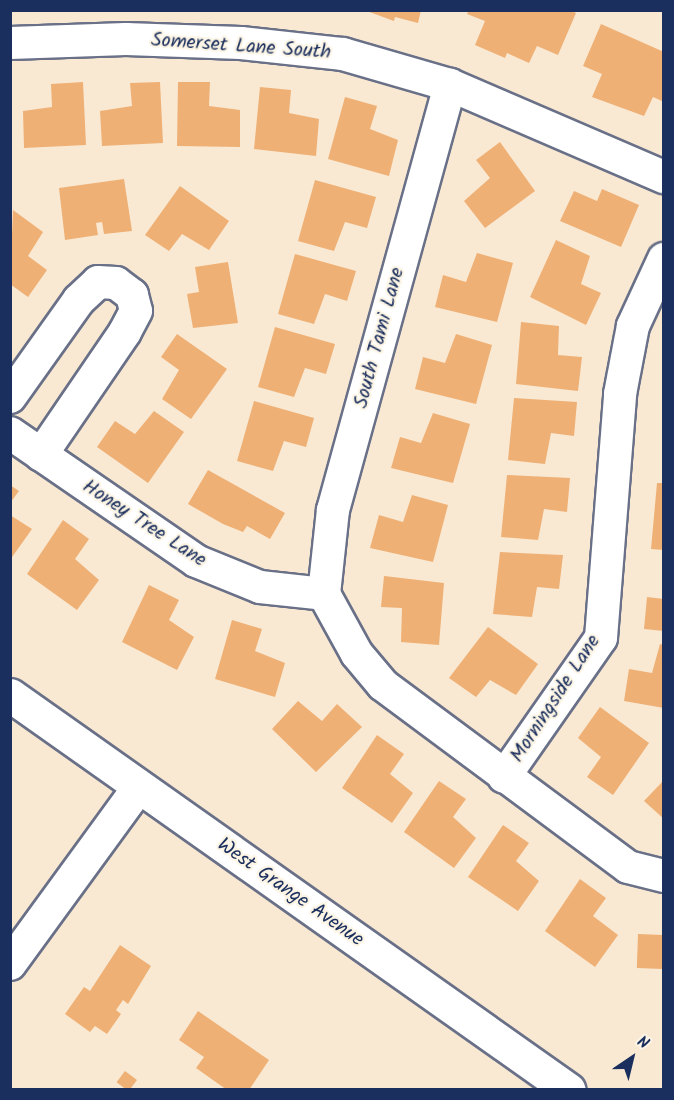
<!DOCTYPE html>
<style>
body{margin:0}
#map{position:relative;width:674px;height:1100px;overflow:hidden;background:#f9e9d3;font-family:Kalam,sans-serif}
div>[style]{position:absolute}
.building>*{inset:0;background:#efb075;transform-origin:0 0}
.roads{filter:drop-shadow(2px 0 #697087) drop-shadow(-2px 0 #697087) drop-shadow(0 2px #697087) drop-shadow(0 -2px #697087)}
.minor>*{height:32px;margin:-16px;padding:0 16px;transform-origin:16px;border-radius:16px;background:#fff}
.tertiary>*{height:33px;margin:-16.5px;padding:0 16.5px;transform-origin:16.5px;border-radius:16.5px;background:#fff}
span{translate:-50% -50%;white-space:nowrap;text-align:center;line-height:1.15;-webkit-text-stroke:4.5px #fcf5e5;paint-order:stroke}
.street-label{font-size:20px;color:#1b2f5e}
.frame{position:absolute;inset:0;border:12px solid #1b2f5e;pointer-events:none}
.north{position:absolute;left:602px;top:1028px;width:60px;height:60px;-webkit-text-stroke:4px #fcf5e5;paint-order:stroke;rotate:35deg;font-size:16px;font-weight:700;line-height:24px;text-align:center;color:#1b2f5e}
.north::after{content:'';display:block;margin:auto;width:21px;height:27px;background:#1b2f5e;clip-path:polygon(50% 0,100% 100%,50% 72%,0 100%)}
</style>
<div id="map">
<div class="building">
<i style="clip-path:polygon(364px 10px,421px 10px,418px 23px,395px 17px,394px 21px)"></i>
<i style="clip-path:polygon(469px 10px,570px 10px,576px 13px,558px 55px,537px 46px,529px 63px,507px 53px,505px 58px,475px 45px,485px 21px,467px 14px)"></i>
<i style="clip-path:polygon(601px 24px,664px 52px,664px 102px,653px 97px,644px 116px,592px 97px,602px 74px,583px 66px)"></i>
<i style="clip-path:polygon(83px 82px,86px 145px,24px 148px,23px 111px,52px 107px,51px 84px)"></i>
<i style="clip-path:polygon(160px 82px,163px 143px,102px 146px,100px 111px,132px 106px,130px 83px)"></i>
<i style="clip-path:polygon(178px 82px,210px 82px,209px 106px,240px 110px,240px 147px,177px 146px)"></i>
<i style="clip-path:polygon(260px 87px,291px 90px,289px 113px,319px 119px,316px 156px,254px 149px)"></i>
<i style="clip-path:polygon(345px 97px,377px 106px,370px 129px,398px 140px,389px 176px,328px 159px)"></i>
<i style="clip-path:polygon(500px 142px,535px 191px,485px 228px,464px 201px,490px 178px,476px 160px)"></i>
<i style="clip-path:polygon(124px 179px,132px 231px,104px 234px,102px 222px,96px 223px,98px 235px,65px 240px,59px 188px)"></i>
<i style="clip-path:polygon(315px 180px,376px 197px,367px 228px,345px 222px,334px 251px,298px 241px)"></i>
<i style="clip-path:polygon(180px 186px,229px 221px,209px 250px,182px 234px,169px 251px,145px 235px)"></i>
<i style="clip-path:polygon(602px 189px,639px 205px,621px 247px,560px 221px,574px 191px,597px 201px)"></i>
<i style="clip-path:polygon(13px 210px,43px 232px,28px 256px,47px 270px,28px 297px,10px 284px)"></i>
<i style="clip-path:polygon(556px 240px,590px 256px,581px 284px,601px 293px,586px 325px,530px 297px)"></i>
<i style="clip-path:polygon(477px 253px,513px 263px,497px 322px,435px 307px,443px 275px,466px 282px)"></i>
<i style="clip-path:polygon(295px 254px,356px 271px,347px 301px,325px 294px,314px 324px,278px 314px)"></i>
<i style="clip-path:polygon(228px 262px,238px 323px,193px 328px,187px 294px,199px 292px,195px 267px)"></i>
<i style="clip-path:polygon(521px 322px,559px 326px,558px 355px,582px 357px,578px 391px,516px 384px)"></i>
<i style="clip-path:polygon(275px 327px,335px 344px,326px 374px,305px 368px,294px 397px,258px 387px)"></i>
<i style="clip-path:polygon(177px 334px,227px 369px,191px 419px,162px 399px,179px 370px,161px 357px)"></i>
<i style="clip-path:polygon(456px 334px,492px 345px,476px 404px,415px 389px,423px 357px,445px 363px)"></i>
<i style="clip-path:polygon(514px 398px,577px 402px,574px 436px,551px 433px,545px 464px,508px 460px)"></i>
<i style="clip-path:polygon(254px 401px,314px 418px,306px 447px,284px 441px,273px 471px,237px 461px)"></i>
<i style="clip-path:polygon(154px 411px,184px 432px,148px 483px,97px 447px,115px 421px,135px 434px)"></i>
<i style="clip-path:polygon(433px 413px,470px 424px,453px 483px,391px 468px,400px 437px,421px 443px)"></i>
<i style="clip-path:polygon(208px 470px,285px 513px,270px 539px,247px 526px,243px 532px,223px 524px,188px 504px)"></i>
<i style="clip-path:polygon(507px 475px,570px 478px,567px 512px,544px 509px,538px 540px,501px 537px)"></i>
<i style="clip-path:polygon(657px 483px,664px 483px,664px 550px,651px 549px)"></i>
<i style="clip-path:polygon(10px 485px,19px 491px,10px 503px)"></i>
<i style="clip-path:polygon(412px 495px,448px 505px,433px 562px,370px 548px,379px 515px,403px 522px)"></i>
<i style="clip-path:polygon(10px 515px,32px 529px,10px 560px)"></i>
<i style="clip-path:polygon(63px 520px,89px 539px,75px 559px,99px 580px,77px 610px,27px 574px)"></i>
<i style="clip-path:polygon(500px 552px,563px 555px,559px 589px,537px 587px,532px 617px,493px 614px)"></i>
<i style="clip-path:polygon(384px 576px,444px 583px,439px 645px,401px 642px,402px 608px,381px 607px)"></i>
<i style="clip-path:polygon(149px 585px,179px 600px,169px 620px,194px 637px,177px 670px,122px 642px)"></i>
<i style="clip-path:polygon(647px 597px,664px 599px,664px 631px,644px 629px)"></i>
<i style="clip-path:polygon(232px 620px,262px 629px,255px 651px,285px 663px,275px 697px,215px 679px)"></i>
<i style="clip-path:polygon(488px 627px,538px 664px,516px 695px,490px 680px,476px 697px,449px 678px)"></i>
<i style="clip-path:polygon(660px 644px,664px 645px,664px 708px,624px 701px,629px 669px,652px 673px)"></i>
<i style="clip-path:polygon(298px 701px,322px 721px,337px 704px,362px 727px,316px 772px,272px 729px)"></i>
<i style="clip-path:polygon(600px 707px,649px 743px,613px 795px,587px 777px,601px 757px,578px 738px)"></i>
<i style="clip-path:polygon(377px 735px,404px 754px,390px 774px,413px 793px,392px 823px,342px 788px)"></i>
<i style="clip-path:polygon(664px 780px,664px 819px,644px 801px)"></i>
<i style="clip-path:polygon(439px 781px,466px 799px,453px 817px,476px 838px,454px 868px,404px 832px)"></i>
<i style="clip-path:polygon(503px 825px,529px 843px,516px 861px,539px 881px,518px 911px,468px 877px)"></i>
<i style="clip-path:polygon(580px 879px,606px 898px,593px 916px,618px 935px,595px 967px,545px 931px)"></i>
<i style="left:638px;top:934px;width:26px;height:34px;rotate:2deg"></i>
<i style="clip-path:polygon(120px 945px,151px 966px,128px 1004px,123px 1000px,116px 1010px,121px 1014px,107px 1034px,95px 1026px,90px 1032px,65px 1014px,84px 987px,90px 991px)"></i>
<i style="clip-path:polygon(198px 1011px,269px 1060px,249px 1090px,227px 1090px,196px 1068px,204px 1057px,179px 1040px)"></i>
<i style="left:125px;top:1071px;width:15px;height:14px;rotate:37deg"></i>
</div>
<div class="roads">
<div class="minor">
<i style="left:10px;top:43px;width:116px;rotate:-2deg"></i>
<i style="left:126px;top:39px;width:115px;rotate:2deg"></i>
<i style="left:241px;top:43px;width:103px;rotate:6.2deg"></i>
<i style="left:343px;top:54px;width:111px;rotate:16.2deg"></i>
<i style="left:450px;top:85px;width:233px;rotate:23.3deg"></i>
<i style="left:10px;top:397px;width:119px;rotate:-54.6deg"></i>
<i style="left:79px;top:300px;width:26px;rotate:-43deg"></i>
<i style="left:98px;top:282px;width:18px;rotate:3deg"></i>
<i style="left:116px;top:283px;width:20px;rotate:37deg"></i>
<i style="left:132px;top:295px;width:16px;rotate:76deg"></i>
<i style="left:136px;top:311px;width:24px;rotate:118deg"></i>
<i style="left:125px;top:332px;width:149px;rotate:124.3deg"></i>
<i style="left:10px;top:433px;width:226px;rotate:34.5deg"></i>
<i style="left:196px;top:561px;width:69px;rotate:22.1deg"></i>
<i style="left:260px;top:587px;width:64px;rotate:6.2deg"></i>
<i style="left:324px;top:594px;width:84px;rotate:-83.9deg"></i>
<i style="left:333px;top:510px;width:441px;rotate:-74.6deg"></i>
<i style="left:324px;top:594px;width:68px;rotate:61.2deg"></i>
<i style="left:357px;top:654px;width:40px;rotate:50deg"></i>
<i style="left:383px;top:685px;width:305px;rotate:36.6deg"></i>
<i style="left:628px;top:867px;width:37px;rotate:14deg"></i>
<i style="left:504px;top:777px;width:169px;rotate:-55.1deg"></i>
<i style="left:601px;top:638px;width:245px;rotate:-85.5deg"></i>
<i style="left:620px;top:394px;width:69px;rotate:-79.2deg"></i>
<i style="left:633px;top:326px;width:74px;rotate:-65.2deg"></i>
<i style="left:10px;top:964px;width:219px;rotate:-53.9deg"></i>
</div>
<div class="tertiary">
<i style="left:10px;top:695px;width:684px;rotate:35.25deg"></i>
</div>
</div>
<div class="street-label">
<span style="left:241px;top:47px;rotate:4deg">Somerset Lane South</span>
<span style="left:380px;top:338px;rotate:-75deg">South Tami Lane</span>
<span style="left:144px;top:524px;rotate:33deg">Honey Tree Lane</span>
<span style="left:556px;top:699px;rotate:-57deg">Morningside Lane</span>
<span style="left:290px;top:893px;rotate:35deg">West Grange Avenue</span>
</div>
<div class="frame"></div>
<div class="north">N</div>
</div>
